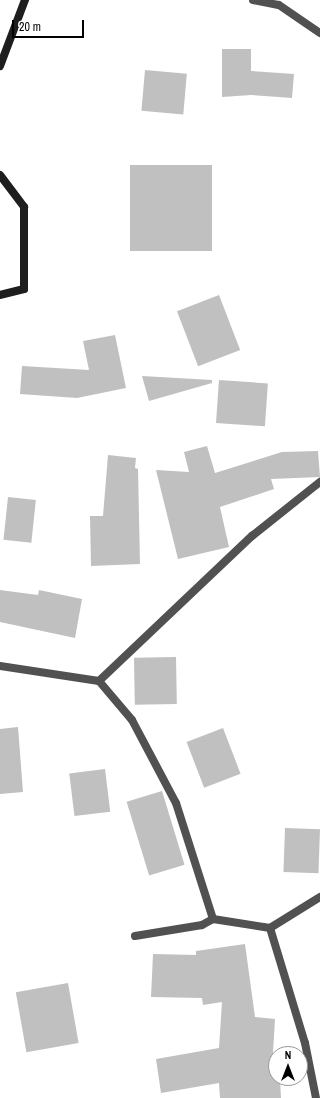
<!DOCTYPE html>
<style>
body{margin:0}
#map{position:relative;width:320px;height:1098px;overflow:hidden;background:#fff;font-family:"Archivo Narrow",sans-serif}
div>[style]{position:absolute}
.building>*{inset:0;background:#c0c0c0;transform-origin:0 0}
.minor>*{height:8px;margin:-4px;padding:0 4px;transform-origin:4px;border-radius:4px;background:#515151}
.secondary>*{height:8px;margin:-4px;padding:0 4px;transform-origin:4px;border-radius:4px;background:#1e1e1e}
span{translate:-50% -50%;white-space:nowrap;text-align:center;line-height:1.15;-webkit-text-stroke:4px #fff;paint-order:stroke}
.north{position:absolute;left:268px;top:1046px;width:40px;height:40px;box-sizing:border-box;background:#fff;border:1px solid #999;border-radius:50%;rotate:0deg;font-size:11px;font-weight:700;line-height:16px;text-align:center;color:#000}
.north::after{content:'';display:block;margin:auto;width:14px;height:18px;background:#000;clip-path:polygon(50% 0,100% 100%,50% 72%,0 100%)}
.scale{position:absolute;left:12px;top:20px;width:72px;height:18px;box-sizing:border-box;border:2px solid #000;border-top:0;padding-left:5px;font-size:12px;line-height:14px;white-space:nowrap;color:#000;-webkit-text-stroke:3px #fff;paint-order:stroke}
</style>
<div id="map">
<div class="building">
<i style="clip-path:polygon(222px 49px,251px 49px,251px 71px,294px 74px,292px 98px,251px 95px,222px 97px)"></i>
<i style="left:145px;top:70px;width:42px;height:41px;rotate:5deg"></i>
<i style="left:212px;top:165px;width:86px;height:82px;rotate:90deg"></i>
<i style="left:219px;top:295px;width:59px;height:45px;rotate:69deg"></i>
<i style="clip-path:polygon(115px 335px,126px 388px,77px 398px,20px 394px,22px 366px,89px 370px,83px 341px)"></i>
<i style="clip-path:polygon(142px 376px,212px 380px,212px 383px,149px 401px)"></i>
<i style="left:219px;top:380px;width:49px;height:43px;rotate:4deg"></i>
<i style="clip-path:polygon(207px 446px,215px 473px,282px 452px,318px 451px,320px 477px,271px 479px,274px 489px,220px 507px,229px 547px,178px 559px,156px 470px,189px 472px,184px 452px)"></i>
<i style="clip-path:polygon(108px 455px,136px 458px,135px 468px,138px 469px,140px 564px,91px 566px,90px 516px,103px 516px)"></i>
<i style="left:8px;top:497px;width:28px;height:43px;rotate:6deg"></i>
<i style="clip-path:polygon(0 590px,38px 595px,39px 590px,82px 599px,75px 638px,0 622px)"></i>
<i style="left:176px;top:657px;width:47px;height:42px;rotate:89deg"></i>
<i style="clip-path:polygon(18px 727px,23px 792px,0 794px,0 729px)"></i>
<i style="left:223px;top:728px;width:49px;height:39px;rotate:69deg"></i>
<i style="left:105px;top:769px;width:43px;height:36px;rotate:83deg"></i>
<i style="left:162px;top:791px;width:77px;height:37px;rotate:73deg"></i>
<i style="left:285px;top:828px;width:35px;height:44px;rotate:2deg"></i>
<i style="clip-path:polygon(245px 944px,255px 1017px,275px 1019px,272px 1069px,276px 1069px,276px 1078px,280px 1078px,281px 1098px,220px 1098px,219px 1083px,161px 1093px,156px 1059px,219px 1048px,222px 1002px,203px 1005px,202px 998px,151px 997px,153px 954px,196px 955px,196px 951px)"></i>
<i style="left:68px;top:983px;width:61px;height:53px;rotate:80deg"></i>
</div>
<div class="minor">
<i style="left:253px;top:0;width:26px;rotate:11deg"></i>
<i style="left:279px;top:5px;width:50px;rotate:34.3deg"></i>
<i style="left:0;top:666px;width:100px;rotate:8.6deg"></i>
<i style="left:99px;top:681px;width:211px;rotate:-43.5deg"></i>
<i style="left:252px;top:536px;width:87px;rotate:-38.5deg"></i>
<i style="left:99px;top:681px;width:51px;rotate:49.8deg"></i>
<i style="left:132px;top:720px;width:94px;rotate:62.1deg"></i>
<i style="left:176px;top:803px;width:122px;rotate:72.3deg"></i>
<i style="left:213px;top:919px;width:58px;rotate:9deg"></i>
<i style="left:270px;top:928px;width:120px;rotate:73.1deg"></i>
<i style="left:305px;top:1043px;width:56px;rotate:78.7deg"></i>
<i style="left:270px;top:928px;width:59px;rotate:-31.8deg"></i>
<i style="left:135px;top:936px;width:68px;rotate:-9.3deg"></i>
<i style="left:202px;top:925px;width:13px;rotate:-29deg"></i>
</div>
<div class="secondary">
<i style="left:0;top:66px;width:71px;rotate:-69.3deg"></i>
<i style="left:0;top:175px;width:40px;rotate:53deg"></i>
<i style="left:24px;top:207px;width:82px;rotate:90deg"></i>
<i style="left:24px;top:289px;width:25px;rotate:166deg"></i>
</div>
<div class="north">N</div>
<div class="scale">20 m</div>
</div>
